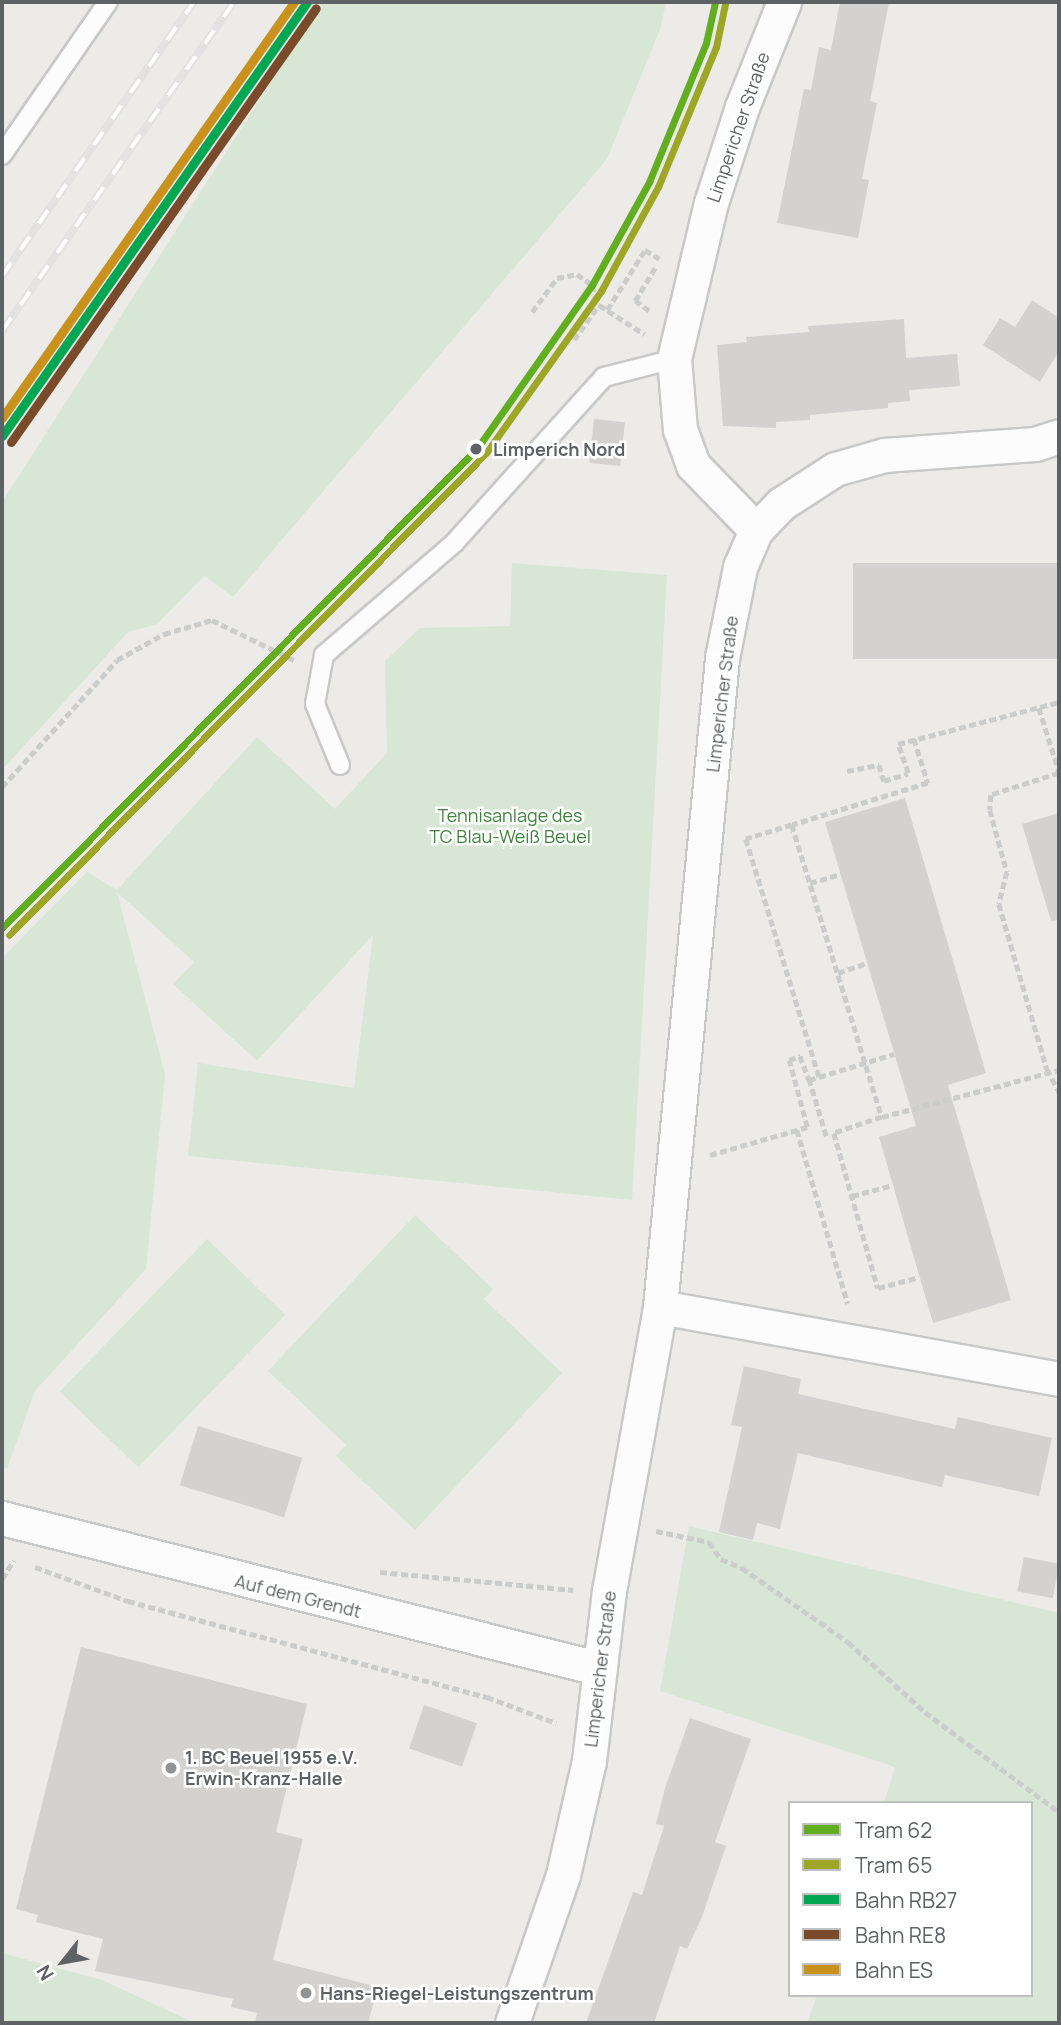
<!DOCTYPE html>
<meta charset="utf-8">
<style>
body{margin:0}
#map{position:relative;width:1061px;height:2025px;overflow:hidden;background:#ecebe8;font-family:Manrope,sans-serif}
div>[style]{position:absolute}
.green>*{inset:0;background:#d8e7d5;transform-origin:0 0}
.building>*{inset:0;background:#d3d2d1;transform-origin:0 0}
.path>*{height:4.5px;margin-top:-2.25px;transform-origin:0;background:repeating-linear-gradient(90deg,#cacdcb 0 7px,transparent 0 10.5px)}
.roads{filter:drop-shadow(2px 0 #c7c8c8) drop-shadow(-2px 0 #c7c8c8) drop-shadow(0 2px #c7c8c8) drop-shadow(0 -2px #c7c8c8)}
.service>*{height:18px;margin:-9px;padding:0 9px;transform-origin:9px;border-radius:9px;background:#fcfcfc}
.minor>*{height:33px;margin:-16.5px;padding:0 16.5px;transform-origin:16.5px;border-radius:16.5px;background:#fcfcfc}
.rail>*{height:8px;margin-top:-4px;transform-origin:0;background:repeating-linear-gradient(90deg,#fff 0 16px,#e3e2e2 0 32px);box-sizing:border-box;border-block:2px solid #e3e2e2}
.rail-1>*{height:9px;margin:-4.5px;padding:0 4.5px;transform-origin:4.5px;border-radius:4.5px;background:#00a651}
.rail-2>*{height:9px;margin:-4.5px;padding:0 4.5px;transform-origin:4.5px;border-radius:4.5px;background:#7a4b2a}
.rail-3>*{height:9px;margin:-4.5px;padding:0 4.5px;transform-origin:4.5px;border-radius:4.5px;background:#c9921e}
.tram-1>*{height:7px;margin:-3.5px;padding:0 3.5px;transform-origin:3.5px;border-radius:3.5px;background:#61af20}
.tram-2>*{height:7px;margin:-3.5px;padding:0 3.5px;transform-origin:3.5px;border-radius:3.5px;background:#9ea628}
.dots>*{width:19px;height:19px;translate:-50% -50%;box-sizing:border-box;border:4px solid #fff;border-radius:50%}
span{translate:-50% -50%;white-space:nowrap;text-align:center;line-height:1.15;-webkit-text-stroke:5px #fff;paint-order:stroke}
.street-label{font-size:18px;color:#5e6265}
.stop-label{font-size:18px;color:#5e6265;font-weight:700}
.left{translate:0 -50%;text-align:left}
.park-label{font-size:18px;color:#41833f}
.poi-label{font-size:18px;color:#5e6265;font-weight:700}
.frame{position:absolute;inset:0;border:4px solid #5e6265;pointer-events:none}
.legend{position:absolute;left:788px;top:1801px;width:245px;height:196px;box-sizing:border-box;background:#fff;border:2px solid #bfc0c1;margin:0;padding:9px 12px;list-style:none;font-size:21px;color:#5e6265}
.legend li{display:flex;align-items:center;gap:14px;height:35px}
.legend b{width:35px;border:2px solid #bfc0c1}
.north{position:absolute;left:28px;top:1927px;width:70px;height:70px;-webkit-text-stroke:5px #fff;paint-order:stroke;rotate:239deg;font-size:19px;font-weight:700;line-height:28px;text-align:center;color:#5e6265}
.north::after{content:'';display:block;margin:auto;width:24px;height:32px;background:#5e6265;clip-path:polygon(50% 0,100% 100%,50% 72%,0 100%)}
</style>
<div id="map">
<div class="green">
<i style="clip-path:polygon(322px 2px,666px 2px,661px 27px,607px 159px,233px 597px,204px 576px,157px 624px,128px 632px,2px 770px,2px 502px)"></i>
<i style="clip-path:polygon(512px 563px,667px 575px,632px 1200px,188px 1156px,198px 1063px,354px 1088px,373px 935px,257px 1061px,173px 984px,194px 962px,117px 892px,165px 1074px,146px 1269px,35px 1391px,7px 1469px,2px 1467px,2px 958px,87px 872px,117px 890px,257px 737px,335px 809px,387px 753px,385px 661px,420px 628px,510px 626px)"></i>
<i style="clip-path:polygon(415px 1215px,493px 1289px,484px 1299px,562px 1373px,415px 1530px,336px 1456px,346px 1445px,268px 1371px)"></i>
<i style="left:207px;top:1239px;width:109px;height:212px;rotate:44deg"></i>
<i style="clip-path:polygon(689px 1526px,1059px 1613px,1059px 2023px,807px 2023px,817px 1995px,1031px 1995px,1031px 1803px,884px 1803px,895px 1767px,660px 1691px)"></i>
<i style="clip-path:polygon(2px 1953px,102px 1980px,195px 2023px,2px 2023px)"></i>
</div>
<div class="building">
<i style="clip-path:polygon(840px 2px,889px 2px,870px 101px,877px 103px,862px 179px,869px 180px,858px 238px,777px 223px,804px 89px,811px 90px,819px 47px,831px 50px)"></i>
<i style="clip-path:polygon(1032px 300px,1059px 318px,1059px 351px,1040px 382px,983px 345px,1000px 318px,1015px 327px)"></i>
<i style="clip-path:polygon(904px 319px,906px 358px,957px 354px,960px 386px,909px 390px,910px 401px,888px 403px,888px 408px,810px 415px,810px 420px,776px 422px,776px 428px,723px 426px,717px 345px,747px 342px,746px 337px,809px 332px,808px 326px)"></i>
<i style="left:594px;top:419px;width:31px;height:44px;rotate:6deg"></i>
<i style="left:1059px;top:563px;width:96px;height:206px;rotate:90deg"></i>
<i style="clip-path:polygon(905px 798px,986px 1073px,948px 1085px,1011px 1300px,933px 1323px,879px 1137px,916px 1126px,825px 822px)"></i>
<i style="clip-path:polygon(1059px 813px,1059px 920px,1051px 921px,1022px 824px)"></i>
<i style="clip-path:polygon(744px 1366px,801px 1379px,798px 1394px,955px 1429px,958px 1417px,1052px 1438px,1039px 1496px,945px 1475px,942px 1487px,798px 1453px,780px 1529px,757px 1523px,753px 1540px,719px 1532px,742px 1427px,731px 1425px)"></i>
<i style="left:198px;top:1426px;width:109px;height:62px;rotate:17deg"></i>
<i style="left:1024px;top:1557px;width:36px;height:35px;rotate:11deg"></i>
<i style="clip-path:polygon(81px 1647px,307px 1704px,276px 1832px,303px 1839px,273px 1960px,378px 1987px,368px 2023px,255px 2023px,257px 2013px,231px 2007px,233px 1999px,95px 1971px,103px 1939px,36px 1922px,38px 1915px,16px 1909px)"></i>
<i style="left:424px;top:1705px;width:56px;height:46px;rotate:19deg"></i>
<i style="clip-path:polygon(690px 1718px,751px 1739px,715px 1842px,726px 1846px,702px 1917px,687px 1949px,680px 1946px,654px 2023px,586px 2023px,633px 1892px,642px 1895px,664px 1826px,656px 1824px,665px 1788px)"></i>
</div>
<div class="path">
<i style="left:607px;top:310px;width:71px;rotate:-57.7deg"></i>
<i style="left:645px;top:250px;width:17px;rotate:31deg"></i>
<i style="left:649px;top:311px;width:17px;rotate:-144deg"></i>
<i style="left:635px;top:301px;width:41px;rotate:-59deg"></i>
<i style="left:532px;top:312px;width:42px;rotate:-53.7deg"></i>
<i style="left:557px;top:278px;width:20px;rotate:-11deg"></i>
<i style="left:577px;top:274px;width:19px;rotate:36deg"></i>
<i style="left:592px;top:285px;width:21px;rotate:71deg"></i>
<i style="left:599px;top:305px;width:54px;rotate:32.8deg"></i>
<i style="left:574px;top:340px;width:43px;rotate:-54.5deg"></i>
<i style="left:1039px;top:708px;width:66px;rotate:72.4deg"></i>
<i style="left:914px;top:739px;width:46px;rotate:72.3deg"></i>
<i style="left:928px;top:783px;width:142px;rotate:162.8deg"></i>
<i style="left:792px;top:825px;width:306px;rotate:72.9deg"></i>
<i style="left:882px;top:1117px;width:183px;rotate:-14.9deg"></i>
<i style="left:847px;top:771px;width:33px;rotate:-11deg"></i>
<i style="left:879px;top:765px;width:17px;rotate:73deg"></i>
<i style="left:884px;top:781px;width:25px;rotate:-18deg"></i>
<i style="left:908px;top:773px;width:31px;rotate:-109deg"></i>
<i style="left:898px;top:744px;width:166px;rotate:-14.6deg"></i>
<i style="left:1059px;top:773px;width:71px;rotate:162.1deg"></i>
<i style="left:991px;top:795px;width:15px;rotate:94deg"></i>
<i style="left:990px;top:810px;width:64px;rotate:74.7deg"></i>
<i style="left:1007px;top:872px;width:33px;rotate:104deg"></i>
<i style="left:999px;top:904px;width:172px;rotate:73.8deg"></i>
<i style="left:1047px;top:1069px;width:26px;rotate:62deg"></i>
<i style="left:2px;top:787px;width:171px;rotate:-47.8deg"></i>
<i style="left:117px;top:660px;width:54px;rotate:-29deg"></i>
<i style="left:164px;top:634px;width:50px;rotate:-16.3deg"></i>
<i style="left:212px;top:620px;width:93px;rotate:26deg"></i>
<i style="left:792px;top:825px;width:48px;rotate:163.1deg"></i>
<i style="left:746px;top:839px;width:249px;rotate:72.9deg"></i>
<i style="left:810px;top:883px;width:32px;rotate:-16deg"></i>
<i style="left:838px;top:973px;width:31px;rotate:-19deg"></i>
<i style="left:882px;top:1117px;width:51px;rotate:161.6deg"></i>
<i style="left:834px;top:1133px;width:161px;rotate:74.2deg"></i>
<i style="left:878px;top:1288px;width:42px;rotate:-15deg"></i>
<i style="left:797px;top:1130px;width:181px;rotate:73.7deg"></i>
<i style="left:826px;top:1136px;width:59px;rotate:-106.9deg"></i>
<i style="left:809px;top:1080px;width:89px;rotate:-17deg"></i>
<i style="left:710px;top:1155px;width:101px;rotate:-16.1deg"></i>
<i style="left:807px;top:1127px;width:69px;rotate:-105deg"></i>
<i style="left:789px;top:1060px;width:12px;rotate:-20deg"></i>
<i style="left:800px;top:1056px;width:26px;rotate:69deg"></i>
<i style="left:852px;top:1196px;width:42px;rotate:-15deg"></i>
<i style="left:656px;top:1531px;width:54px;rotate:11.7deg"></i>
<i style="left:709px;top:1542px;width:21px;rotate:55deg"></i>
<i style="left:721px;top:1559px;width:23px;rotate:23deg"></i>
<i style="left:742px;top:1568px;width:129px;rotate:34.9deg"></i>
<i style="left:848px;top:1642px;width:104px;rotate:42.3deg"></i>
<i style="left:925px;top:1712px;width:167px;rotate:36.7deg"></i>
<i style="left:35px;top:1567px;width:99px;rotate:20.1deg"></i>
<i style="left:128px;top:1601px;width:372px;rotate:15deg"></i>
<i style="left:487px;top:1697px;width:74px;rotate:20.6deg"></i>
<i style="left:380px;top:1572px;width:194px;rotate:5.3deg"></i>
<i style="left:2px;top:1579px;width:22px;rotate:-58deg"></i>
</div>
<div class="roads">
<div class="service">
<i style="left:2px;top:155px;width:186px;rotate:-55.3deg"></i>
<i style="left:340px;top:765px;width:66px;rotate:-112.3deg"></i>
<i style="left:315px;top:704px;width:50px;rotate:-79.6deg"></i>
<i style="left:324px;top:655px;width:172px;rotate:-40.7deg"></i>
<i style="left:454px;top:543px;width:224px;rotate:-47.9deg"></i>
<i style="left:604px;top:377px;width:72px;rotate:-14.4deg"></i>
</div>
<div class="minor">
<i style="left:756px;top:530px;width:91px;rotate:-134.1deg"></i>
<i style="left:693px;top:465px;width:37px;rotate:-110deg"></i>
<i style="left:680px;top:430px;width:71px;rotate:-94.8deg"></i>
<i style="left:674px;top:359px;width:160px;rotate:-76.7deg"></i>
<i style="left:711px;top:203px;width:101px;rotate:-72.1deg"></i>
<i style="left:742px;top:107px;width:113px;rotate:-68.2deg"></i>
<i style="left:660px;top:1307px;width:405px;rotate:10.2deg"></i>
<i style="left:2px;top:1518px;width:614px;rotate:14.15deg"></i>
<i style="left:512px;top:2023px;width:157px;rotate:-71deg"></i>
<i style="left:563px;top:1875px;width:117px;rotate:-77.2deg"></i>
<i style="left:589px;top:1761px;width:171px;rotate:-83.3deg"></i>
<i style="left:609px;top:1591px;width:289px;rotate:-79.8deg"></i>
<i style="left:660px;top:1307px;width:652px;rotate:-84.54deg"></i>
<i style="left:722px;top:658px;width:93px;rotate:-78.8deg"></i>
<i style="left:740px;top:567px;width:40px;rotate:-66.6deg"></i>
<i style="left:756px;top:530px;width:36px;rotate:-46deg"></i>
<i style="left:781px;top:504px;width:64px;rotate:-32.9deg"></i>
<i style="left:835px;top:469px;width:51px;rotate:-15.9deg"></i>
<i style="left:884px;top:455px;width:151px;rotate:-4.2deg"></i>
<i style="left:1035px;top:444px;width:25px;rotate:-18deg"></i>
</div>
</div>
<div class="rail">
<i style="left:2px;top:276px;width:335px;rotate:-55deg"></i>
<i style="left:2px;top:331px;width:403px;rotate:-54.8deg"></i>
</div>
<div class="rail-1">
<i style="left:2px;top:436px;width:530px;rotate:-54.9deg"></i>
</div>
<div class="rail-2">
<i style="left:11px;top:442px;width:530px;rotate:-54.9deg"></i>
</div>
<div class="rail-3">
<i style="left:2px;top:418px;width:508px;rotate:-54.93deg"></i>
</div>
<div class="tram-1">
<i style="left:2px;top:928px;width:677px;rotate:-45.3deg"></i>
<i style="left:478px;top:447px;width:198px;rotate:-54.9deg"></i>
<i style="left:592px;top:285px;width:118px;rotate:-61deg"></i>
<i style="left:649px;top:182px;width:150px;rotate:-67.7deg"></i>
<i style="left:706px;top:43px;width:42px;rotate:-77.6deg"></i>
</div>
<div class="tram-2">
<i style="left:9px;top:935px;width:678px;rotate:-45.3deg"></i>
<i style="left:486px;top:453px;width:199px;rotate:-54.6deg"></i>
<i style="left:601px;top:291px;width:119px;rotate:-61.3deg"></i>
<i style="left:658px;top:187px;width:152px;rotate:-67.5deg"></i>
<i style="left:716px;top:47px;width:44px;rotate:-78.2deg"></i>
</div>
<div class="dots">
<i style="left:476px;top:449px;background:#5e6265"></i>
<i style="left:171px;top:1768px;background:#909293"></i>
<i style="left:306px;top:1993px;background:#909293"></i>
</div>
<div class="street-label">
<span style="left:738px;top:127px;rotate:-71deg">Limpericher Straße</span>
<span style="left:722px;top:694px;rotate:-83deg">Limpericher Straße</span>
<span style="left:298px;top:1596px;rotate:14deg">Auf dem Grendt</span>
<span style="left:600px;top:1669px;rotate:-83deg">Limpericher Straße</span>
</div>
<div class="stop-label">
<span class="left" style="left:493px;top:449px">Limperich Nord</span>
</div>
<div class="park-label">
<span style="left:510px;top:826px">Tennisanlage des<br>TC Blau-Weiß Beuel</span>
</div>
<div class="poi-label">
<span class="left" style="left:185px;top:1768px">1. BC Beuel 1955 e.V.<br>Erwin-Kranz-Halle</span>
<span class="left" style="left:320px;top:1993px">Hans-Riegel-Leistungszentrum</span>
</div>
<div class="frame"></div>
<ul class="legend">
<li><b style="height:9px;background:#61af20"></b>Tram 62</li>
<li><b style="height:9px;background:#9ea628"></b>Tram 65</li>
<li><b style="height:9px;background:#00a651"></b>Bahn RB27</li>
<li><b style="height:9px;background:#7a4b2a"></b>Bahn RE8</li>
<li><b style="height:9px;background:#c9921e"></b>Bahn ES</li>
</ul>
<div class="north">N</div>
</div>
